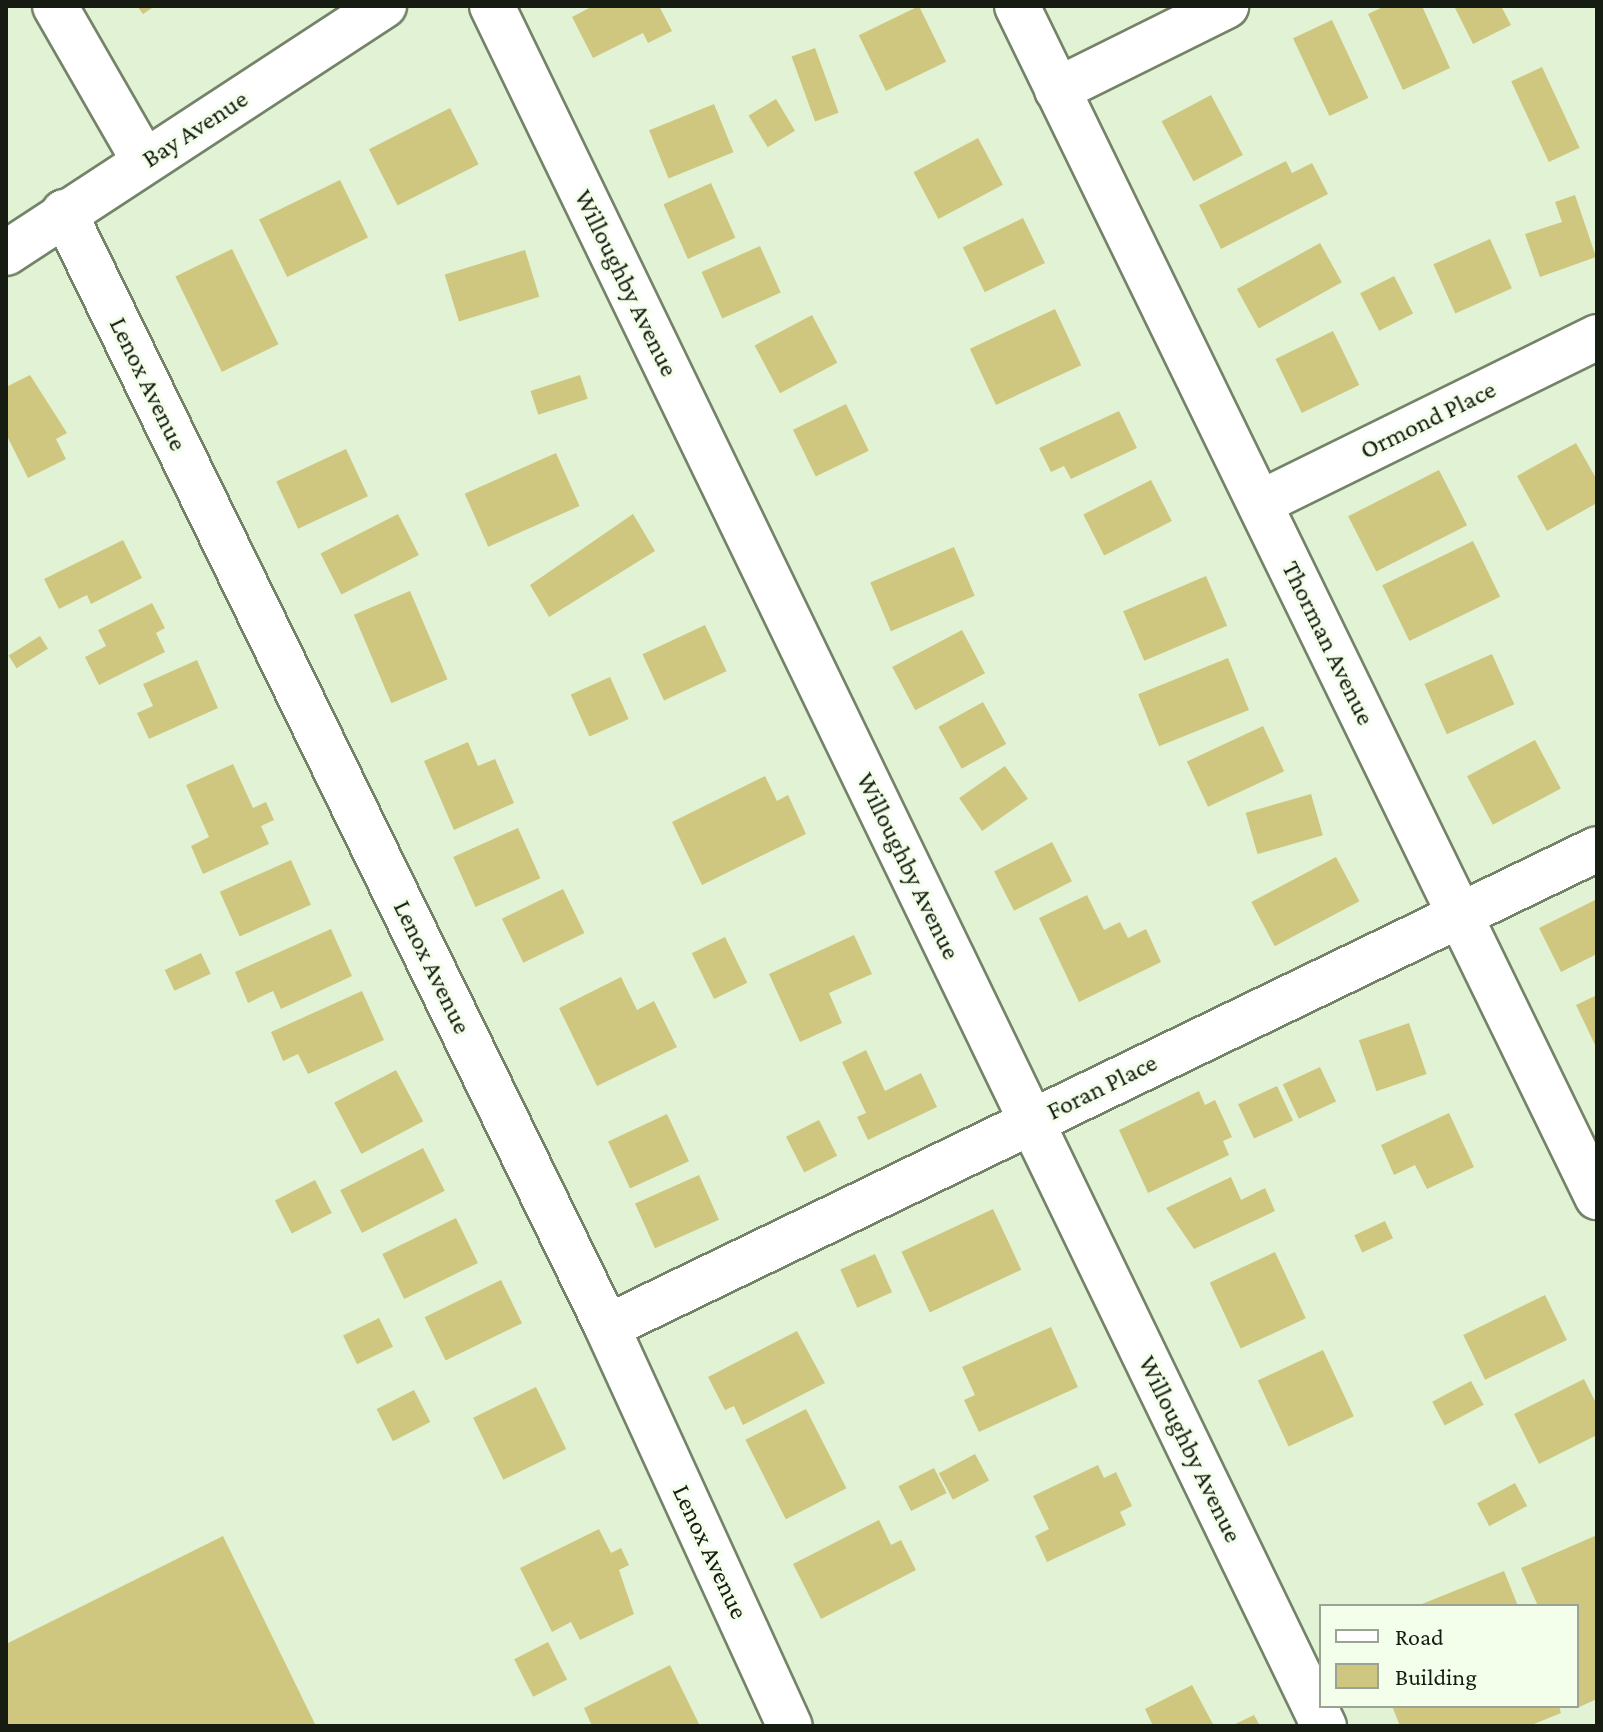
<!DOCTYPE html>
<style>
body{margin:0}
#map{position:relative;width:1603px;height:1732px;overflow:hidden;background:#e2f3d5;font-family:"Crimson Pro",serif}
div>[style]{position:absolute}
.building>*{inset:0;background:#cfc77f;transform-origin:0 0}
.roads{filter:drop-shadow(2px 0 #748368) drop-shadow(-2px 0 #748368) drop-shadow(0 2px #748368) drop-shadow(0 -2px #748368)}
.minor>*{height:44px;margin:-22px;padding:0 22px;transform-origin:22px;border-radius:22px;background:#fff}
span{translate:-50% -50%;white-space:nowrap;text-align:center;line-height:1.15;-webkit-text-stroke:6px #f3feeb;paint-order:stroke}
.street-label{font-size:26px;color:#161c11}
.frame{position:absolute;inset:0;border:8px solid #161c11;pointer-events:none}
.legend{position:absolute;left:1319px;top:1604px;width:260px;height:104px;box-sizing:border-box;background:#f3feeb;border:2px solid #9ba494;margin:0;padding:10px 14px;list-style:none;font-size:24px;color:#161c11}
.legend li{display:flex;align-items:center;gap:16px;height:40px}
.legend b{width:40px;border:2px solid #9ba494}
</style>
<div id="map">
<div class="building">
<i style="clip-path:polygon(137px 6px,155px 6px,143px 14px)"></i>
<i style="clip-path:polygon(593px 6px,659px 6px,672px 31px,648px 43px,643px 33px,593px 58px,572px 17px)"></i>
<i style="left:919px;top:6px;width:62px;height:67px;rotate:64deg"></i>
<i style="clip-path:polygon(1385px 6px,1422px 6px,1450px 68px,1403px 90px,1368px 14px)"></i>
<i style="clip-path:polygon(1454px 6px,1501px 6px,1511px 25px,1473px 44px)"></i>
<i style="left:1332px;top:20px;width:86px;height:43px;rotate:65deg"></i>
<i style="left:815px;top:48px;width:69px;height:25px;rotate:70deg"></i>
<i style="left:1542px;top:67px;width:89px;height:34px;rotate:65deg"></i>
<i style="left:1211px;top:95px;width:68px;height:56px;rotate:62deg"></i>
<i style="left:776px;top:99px;width:37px;height:32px;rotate:59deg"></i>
<i style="left:714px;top:104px;width:52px;height:70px;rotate:68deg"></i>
<i style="left:450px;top:108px;width:63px;height:91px;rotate:63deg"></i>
<i style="left:978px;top:138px;width:53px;height:73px;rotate:62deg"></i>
<i style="clip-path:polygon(1286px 161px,1292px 173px,1312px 163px,1328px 194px,1221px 249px,1199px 205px)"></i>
<i style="left:340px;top:180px;width:64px;height:90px;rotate:64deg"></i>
<i style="left:711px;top:183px;width:60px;height:52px;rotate:66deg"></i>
<i style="clip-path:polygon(1575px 195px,1596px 257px,1540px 277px,1525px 234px,1562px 222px,1555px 202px)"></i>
<i style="left:1023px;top:218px;width:50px;height:67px;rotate:64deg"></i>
<i style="left:1490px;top:239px;width:54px;height:62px;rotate:66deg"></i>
<i style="left:1320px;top:243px;width:45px;height:95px;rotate:61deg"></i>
<i style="left:760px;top:246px;width:51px;height:64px;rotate:66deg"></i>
<i style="left:232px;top:249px;width:106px;height:63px;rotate:64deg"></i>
<i style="left:525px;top:250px;width:49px;height:84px;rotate:73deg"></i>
<i style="left:1394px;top:276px;width:42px;height:38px;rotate:63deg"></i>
<i style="left:1055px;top:309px;width:62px;height:94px;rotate:65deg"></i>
<i style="left:812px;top:315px;width:54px;height:65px;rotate:62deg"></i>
<i style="left:1333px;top:331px;width:60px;height:64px;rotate:64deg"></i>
<i style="clip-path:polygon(30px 375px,67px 433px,56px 439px,66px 459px,28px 478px,6px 434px,6px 387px)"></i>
<i style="left:580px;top:375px;width:25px;height:52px;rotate:72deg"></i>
<i style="left:846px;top:404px;width:52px;height:59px;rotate:64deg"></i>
<i style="clip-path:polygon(1119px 411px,1137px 448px,1071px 479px,1064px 466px,1051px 472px,1039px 448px)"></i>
<i style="clip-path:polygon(1576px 443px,1597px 480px,1597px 503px,1547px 531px,1517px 476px)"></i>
<i style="left:346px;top:449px;width:52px;height:77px;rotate:65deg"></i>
<i style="left:556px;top:453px;width:58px;height:100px;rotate:66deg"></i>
<i style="left:1439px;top:470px;width:62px;height:102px;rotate:63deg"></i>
<i style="left:1151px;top:480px;width:46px;height:76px;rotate:63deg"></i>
<i style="left:398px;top:514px;width:46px;height:87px;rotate:63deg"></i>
<i style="clip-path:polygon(633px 514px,655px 551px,549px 617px,530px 585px)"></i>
<i style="clip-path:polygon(123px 540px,142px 578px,91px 604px,87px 595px,59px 609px,44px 579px)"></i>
<i style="left:1473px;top:541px;width:62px;height:101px;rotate:64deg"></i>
<i style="left:954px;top:547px;width:53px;height:91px;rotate:67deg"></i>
<i style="left:1206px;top:576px;width:54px;height:90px;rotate:67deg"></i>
<i style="left:410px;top:591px;width:96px;height:61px;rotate:67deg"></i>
<i style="clip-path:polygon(152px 603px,165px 628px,156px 633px,165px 652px,99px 685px,85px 657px,106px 646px,98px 630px)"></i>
<i style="left:705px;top:625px;width:51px;height:69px;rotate:65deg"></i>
<i style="left:962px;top:630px;width:49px;height:79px;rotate:62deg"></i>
<i style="left:40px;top:636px;width:15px;height:37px;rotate:58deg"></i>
<i style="left:1492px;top:654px;width:55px;height:74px;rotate:66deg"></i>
<i style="left:1228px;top:658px;width:56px;height:97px;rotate:68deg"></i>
<i style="clip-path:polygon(197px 660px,218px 708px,149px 739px,137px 713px,153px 706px,143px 684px)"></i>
<i style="left:610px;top:677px;width:46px;height:43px;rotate:66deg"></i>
<i style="left:983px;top:702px;width:48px;height:51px;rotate:61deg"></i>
<i style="left:1263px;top:726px;width:50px;height:84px;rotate:65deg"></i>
<i style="left:1535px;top:740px;width:55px;height:77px;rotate:62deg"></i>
<i style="clip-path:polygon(468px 742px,478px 766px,495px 759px,514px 803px,454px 830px,424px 761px)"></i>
<i style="clip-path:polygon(233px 764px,253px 808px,266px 802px,274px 820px,261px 826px,269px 844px,203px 874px,191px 846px,209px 837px,186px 785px)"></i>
<i style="left:1005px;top:766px;width:40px;height:56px;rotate:55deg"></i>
<i style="clip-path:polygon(765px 776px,777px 801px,788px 795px,806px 834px,702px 885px,672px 822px)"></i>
<i style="left:1311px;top:794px;width:43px;height:68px;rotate:74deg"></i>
<i style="left:518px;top:828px;width:55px;height:71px;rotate:66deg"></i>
<i style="left:1052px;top:842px;width:44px;height:65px;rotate:63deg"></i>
<i style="left:1336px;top:857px;width:50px;height:96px;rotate:62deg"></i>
<i style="left:291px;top:860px;width:49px;height:78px;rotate:66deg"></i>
<i style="left:563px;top:889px;width:49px;height:68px;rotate:64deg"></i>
<i style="clip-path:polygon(1087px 895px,1104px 930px,1120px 922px,1128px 938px,1146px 929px,1161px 962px,1079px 1002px,1039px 918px)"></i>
<i style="clip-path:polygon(1597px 899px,1597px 954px,1561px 972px,1539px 928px)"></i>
<i style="clip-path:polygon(331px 929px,352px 976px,281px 1009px,273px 991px,248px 1003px,235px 972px)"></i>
<i style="clip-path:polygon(854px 935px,872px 974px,829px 993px,842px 1023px,800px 1042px,769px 974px)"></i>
<i style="left:725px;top:937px;width:51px;height:37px;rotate:64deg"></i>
<i style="left:201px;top:953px;width:23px;height:40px;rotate:65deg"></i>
<i style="clip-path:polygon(621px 977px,637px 1010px,654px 1001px,677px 1047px,597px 1086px,559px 1008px)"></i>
<i style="clip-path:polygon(362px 991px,384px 1040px,308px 1074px,298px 1054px,283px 1061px,271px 1032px)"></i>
<i style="clip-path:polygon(1597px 995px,1597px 1049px,1576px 1005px)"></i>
<i style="left:1409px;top:1023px;width:54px;height:53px;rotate:71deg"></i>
<i style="clip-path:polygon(866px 1050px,885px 1091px,921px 1073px,937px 1107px,868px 1140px,857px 1117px,866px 1113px,842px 1062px)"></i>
<i style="left:1320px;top:1067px;width:38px;height:41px;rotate:65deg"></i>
<i style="left:396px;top:1070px;width:58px;height:70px;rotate:62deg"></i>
<i style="left:1277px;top:1086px;width:38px;height:43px;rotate:65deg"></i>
<i style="clip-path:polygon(1199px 1091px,1205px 1105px,1215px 1100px,1232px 1137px,1223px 1141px,1229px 1155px,1148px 1193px,1119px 1130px)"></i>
<i style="clip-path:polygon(1449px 1113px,1474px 1167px,1427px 1189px,1415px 1165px,1394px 1175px,1381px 1145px)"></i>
<i style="left:667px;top:1114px;width:52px;height:65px;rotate:65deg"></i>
<i style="left:819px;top:1120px;width:40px;height:37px;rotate:63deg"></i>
<i style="left:423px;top:1148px;width:48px;height:93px;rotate:63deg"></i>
<i style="left:699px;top:1175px;width:49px;height:70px;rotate:66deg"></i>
<i style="clip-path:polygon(1231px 1177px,1241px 1200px,1265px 1188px,1275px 1211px,1194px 1249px,1166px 1208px)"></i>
<i style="left:315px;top:1180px;width:37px;height:45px;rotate:63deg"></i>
<i style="left:993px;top:1209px;width:67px;height:101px;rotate:65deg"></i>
<i style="left:456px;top:1218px;width:50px;height:82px;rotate:64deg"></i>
<i style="left:1385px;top:1221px;width:19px;height:34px;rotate:65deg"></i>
<i style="left:1275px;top:1252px;width:73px;height:72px;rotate:65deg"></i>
<i style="left:875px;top:1254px;width:42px;height:38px;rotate:66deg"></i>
<i style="left:501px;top:1280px;width:48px;height:85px;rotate:64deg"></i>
<i style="left:1545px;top:1295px;width:50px;height:91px;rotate:64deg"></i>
<i style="left:379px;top:1318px;width:32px;height:40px;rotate:64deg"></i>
<i style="clip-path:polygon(1051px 1327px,1078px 1387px,979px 1432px,964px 1400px,975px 1395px,962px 1367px)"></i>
<i style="clip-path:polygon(797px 1331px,825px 1383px,743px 1425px,734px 1406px,725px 1410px,708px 1377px)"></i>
<i style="left:1323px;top:1350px;width:73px;height:72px;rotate:65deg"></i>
<i style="clip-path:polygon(1584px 1379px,1597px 1405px,1597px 1435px,1539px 1464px,1514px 1414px)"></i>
<i style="left:1471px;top:1381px;width:27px;height:44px;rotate:62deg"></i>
<i style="left:536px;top:1387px;width:69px;height:70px;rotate:64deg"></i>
<i style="left:414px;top:1390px;width:36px;height:42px;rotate:63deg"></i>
<i style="left:806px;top:1409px;width:89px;height:68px;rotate:63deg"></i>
<i style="left:975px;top:1454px;width:30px;height:41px;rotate:62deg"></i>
<i style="clip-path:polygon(1098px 1465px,1104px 1478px,1116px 1472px,1132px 1506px,1120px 1512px,1126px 1525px,1047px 1562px,1035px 1536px,1049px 1529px,1033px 1496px)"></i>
<i style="left:934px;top:1468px;width:28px;height:40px;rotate:63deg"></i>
<i style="left:1515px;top:1483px;width:26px;height:43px;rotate:62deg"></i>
<i style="clip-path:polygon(879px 1520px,891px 1545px,901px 1540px,916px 1570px,821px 1619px,793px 1564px)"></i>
<i style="clip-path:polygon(599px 1529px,611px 1553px,621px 1548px,629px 1565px,619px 1570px,634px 1614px,580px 1640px,571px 1622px,552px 1632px,520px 1568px)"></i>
<i style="clip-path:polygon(1597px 1535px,1597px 1699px,1577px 1708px,1577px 1606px,1538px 1606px,1521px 1568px)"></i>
<i style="clip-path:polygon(223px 1536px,316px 1726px,6px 1726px,6px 1644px)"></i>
<i style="clip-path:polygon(1504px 1571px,1518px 1606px,1417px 1606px)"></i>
<i style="left:548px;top:1642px;width:42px;height:38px;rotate:63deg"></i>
<i style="clip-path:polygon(670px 1665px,700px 1726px,592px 1726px,584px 1708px)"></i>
<i style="clip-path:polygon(1192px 1685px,1214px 1726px,1153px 1726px,1145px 1709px)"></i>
<i style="clip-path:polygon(1392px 1706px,1559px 1706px,1561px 1713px,1529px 1726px,1400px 1726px)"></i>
<i style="clip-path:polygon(1254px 1715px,1260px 1726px,1231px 1726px)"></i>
</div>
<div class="roads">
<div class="minor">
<i style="left:55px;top:6px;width:179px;rotate:60.1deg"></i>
<i style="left:492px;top:6px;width:1911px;rotate:64.19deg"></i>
<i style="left:1017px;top:6px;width:1325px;rotate:64.03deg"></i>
<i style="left:1057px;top:90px;width:189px;rotate:-26.4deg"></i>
<i style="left:64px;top:212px;width:1240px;rotate:64.03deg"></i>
<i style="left:607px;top:1327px;width:439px;rotate:65.4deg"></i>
<i style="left:6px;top:253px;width:452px;rotate:-33.2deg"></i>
<i style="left:1260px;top:503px;width:376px;rotate:-26.2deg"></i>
<i style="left:607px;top:1327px;width:1099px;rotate:-25.77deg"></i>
</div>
</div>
<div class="street-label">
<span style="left:195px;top:129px;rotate:-33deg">Bay Avenue</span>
<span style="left:626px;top:283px;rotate:64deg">Willoughby Avenue</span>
<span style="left:148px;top:384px;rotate:64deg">Lenox Avenue</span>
<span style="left:1428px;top:420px;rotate:-26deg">Ormond Place</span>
<span style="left:1328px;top:643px;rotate:64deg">Thorman Avenue</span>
<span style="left:908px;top:866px;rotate:64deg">Willoughby Avenue</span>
<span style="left:432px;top:967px;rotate:64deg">Lenox Avenue</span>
<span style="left:1102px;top:1087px;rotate:-26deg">Foran Place</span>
<span style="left:1190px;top:1449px;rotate:64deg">Willoughby Avenue</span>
<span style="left:710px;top:1552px;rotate:65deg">Lenox Avenue</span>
</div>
<div class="frame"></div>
<ul class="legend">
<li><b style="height:10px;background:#fff"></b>Road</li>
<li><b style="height:22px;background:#cfc77f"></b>Building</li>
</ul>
</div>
